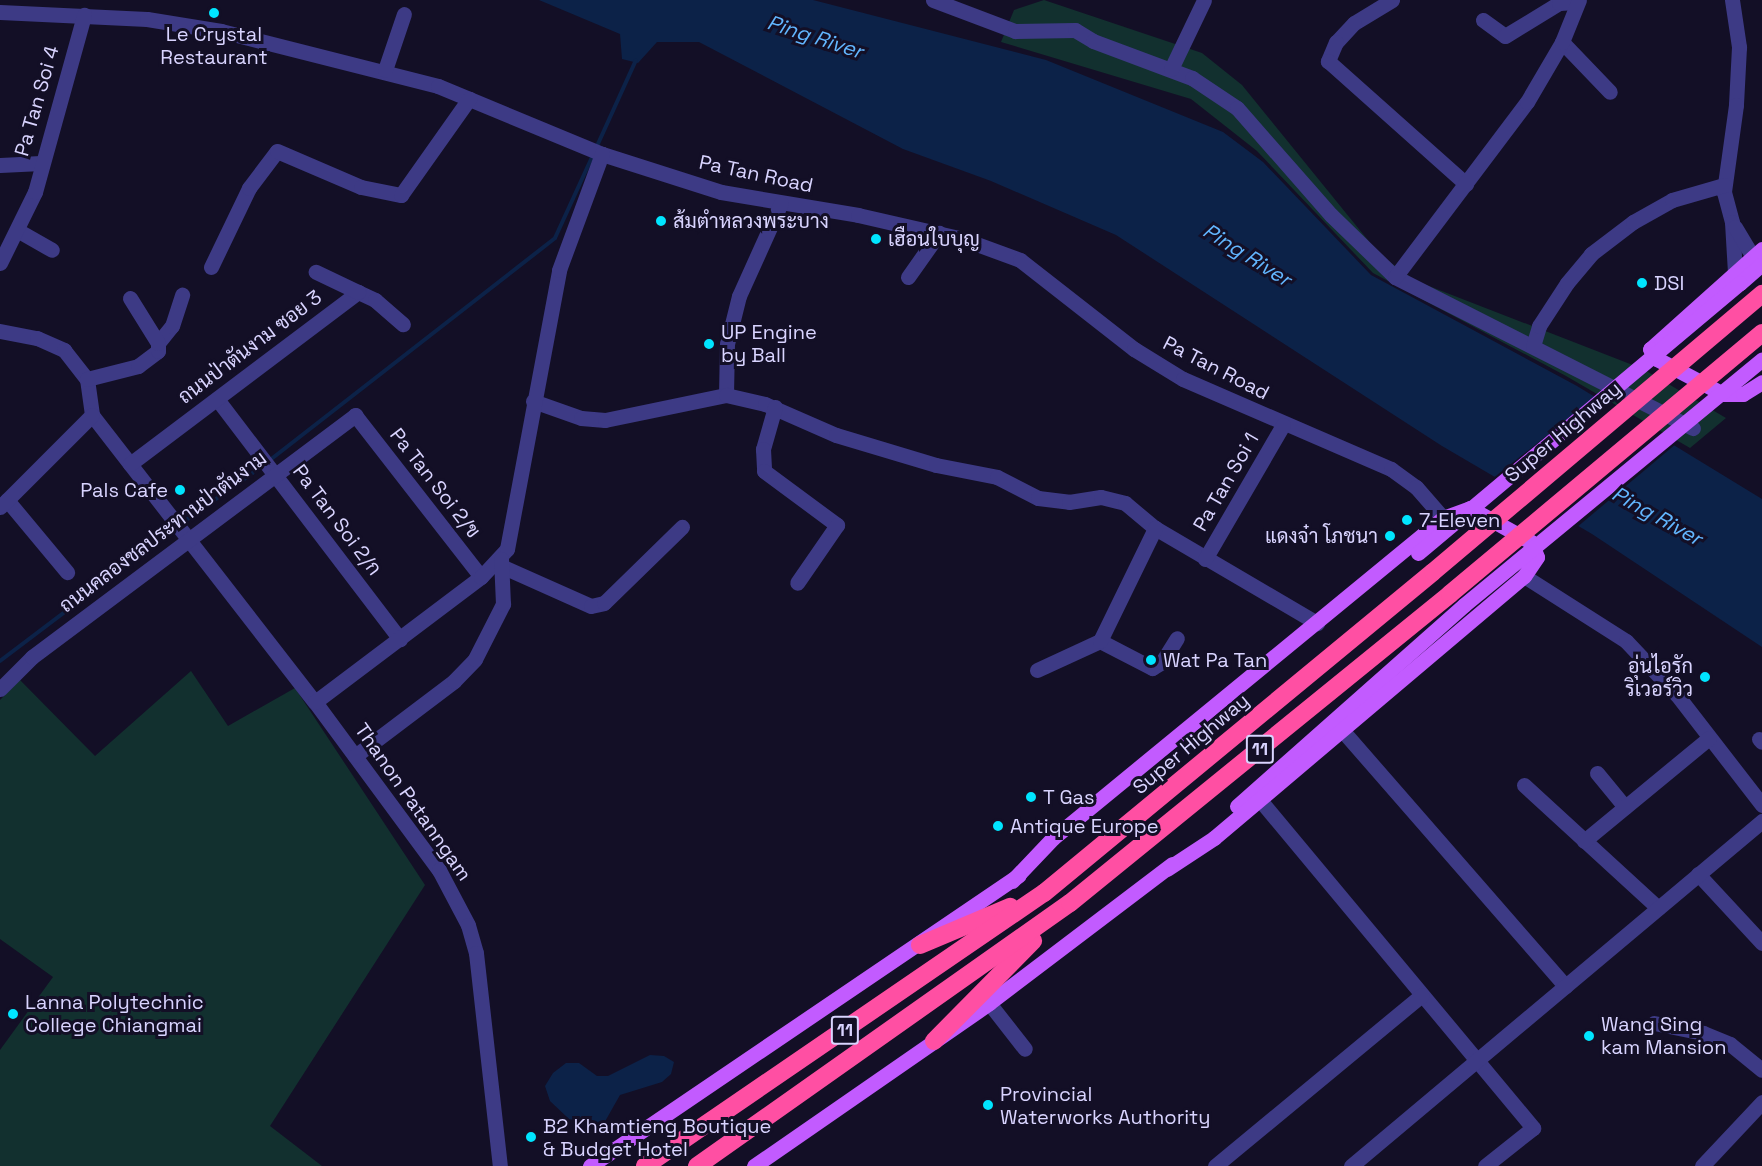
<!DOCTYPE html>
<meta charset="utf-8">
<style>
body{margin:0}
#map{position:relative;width:1762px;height:1166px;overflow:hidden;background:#130f26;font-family:"Space Grotesk",Sarabun,sans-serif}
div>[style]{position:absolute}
.green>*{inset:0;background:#12302f}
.water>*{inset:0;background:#0c2248}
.pier>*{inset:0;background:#130f26}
.stream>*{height:4px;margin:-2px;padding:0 2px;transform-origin:2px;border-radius:2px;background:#0c2248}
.minor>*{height:15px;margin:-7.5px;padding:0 7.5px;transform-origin:7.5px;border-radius:7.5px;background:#3d3a85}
.major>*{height:15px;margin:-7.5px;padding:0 7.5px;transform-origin:7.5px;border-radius:7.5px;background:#c25bff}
.highway>*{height:18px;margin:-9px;padding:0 9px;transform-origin:9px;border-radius:9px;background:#ff4fa3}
.major-bridge>*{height:15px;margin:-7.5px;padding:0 7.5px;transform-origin:7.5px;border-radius:7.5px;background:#c25bff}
.highway-bridge>*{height:18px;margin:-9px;padding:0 9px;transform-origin:9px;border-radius:9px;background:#ff4fa3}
.dots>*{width:16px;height:16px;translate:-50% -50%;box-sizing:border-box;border:3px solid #130f26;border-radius:50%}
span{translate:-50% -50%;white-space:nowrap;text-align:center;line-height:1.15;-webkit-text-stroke:6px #130f26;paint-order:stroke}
.shield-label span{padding:2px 4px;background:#130f26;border:2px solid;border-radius:4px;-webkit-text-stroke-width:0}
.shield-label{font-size:18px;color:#d9d4ff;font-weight:700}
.poi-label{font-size:20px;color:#d9d4ff}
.left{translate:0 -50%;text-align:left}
.right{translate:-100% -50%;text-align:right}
.street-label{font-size:20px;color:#d9d4ff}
.water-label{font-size:21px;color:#62b6ff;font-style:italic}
</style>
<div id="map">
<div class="green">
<i style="clip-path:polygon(1044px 0,1202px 53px,1242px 85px,1380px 255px,1416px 281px,1643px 369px,1726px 418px,1690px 448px,1566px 376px,1373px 273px,1257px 151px,1191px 99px,1001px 42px,1014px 10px)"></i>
<i style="clip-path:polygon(191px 671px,228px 726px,295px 688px,425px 885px,270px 1126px,322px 1166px,0 1166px,0 1050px,53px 977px,0 939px,0 700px,20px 680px,95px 756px)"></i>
</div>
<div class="water">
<i style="clip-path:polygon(539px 0,813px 0,1046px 60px,1223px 132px,1263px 162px,1371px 275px,1577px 386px,1762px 499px,1762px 647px,1592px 534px,1442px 446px,1116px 235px,991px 181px,903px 149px,699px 42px,657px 42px,638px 63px,622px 59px,620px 34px)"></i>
<i style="clip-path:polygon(650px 1055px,664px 1056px,674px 1062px,671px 1074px,662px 1082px,620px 1095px,603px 1125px,569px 1119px,550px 1101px,545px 1086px,553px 1073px,566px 1063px,579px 1063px,597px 1076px,608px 1076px)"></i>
</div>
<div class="pier">
<i style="clip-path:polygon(1598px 395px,1677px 443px,1576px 528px,1492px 479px)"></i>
</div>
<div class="stream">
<i style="left:597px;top:146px;width:94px;rotate:-65.6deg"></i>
<i style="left:270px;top:460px;width:361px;rotate:-37.9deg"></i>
<i style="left:555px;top:238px;width:94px;rotate:-65.4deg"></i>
<i style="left:182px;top:523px;width:100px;rotate:-35.3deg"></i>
<i style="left:0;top:661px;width:221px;rotate:-37.1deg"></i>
</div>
<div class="minor">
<i style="left:933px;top:0;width:88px;rotate:20.7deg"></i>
<i style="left:1015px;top:31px;width:60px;rotate:-1deg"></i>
<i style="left:1075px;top:30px;width:21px;rotate:31deg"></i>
<i style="left:1093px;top:41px;width:106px;rotate:20.5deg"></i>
<i style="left:1192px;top:78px;width:54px;rotate:33.7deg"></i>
<i style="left:1237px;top:108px;width:142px;rotate:48.7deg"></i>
<i style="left:1331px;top:215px;width:89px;rotate:44.1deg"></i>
<i style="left:1395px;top:277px;width:334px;rotate:26.9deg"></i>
<i style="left:1392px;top:0;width:44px;rotate:148.8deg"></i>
<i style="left:1354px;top:23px;width:26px;rotate:133deg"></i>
<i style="left:1336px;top:42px;width:21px;rotate:113deg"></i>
<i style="left:1328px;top:61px;width:185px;rotate:41.7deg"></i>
<i style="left:1732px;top:0;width:48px;rotate:81.5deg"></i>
<i style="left:1739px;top:47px;width:58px;rotate:93deg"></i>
<i style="left:1736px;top:105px;width:88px;rotate:97.9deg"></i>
<i style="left:1724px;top:192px;width:31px;rotate:75deg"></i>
<i style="left:1732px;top:222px;width:51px;rotate:86.6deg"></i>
<i style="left:0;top:12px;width:147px;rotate:2.7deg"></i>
<i style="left:147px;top:19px;width:75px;rotate:9.2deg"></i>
<i style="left:221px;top:31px;width:224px;rotate:14.2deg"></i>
<i style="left:438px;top:86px;width:178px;rotate:22.5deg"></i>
<i style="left:602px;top:154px;width:125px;rotate:17.7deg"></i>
<i style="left:721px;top:192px;width:139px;rotate:9.5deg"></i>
<i style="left:858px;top:215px;width:108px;rotate:12.9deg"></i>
<i style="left:963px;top:239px;width:61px;rotate:20.2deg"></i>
<i style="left:1020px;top:260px;width:145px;rotate:38deg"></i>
<i style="left:1134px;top:349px;width:57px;rotate:31.5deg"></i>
<i style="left:1183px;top:379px;width:227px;rotate:23.4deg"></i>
<i style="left:1391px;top:469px;width:31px;rotate:36deg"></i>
<i style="left:1416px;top:487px;width:41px;rotate:48.9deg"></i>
<i style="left:1483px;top:20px;width:27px;rotate:36deg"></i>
<i style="left:1505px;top:36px;width:63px;rotate:-31.4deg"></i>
<i style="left:1559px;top:3px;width:18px;rotate:-3deg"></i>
<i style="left:1562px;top:42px;width:69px;rotate:46.2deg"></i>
<i style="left:1171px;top:69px;width:76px;rotate:-64.4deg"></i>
<i style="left:385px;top:70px;width:59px;rotate:-71.3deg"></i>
<i style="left:0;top:165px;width:41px;rotate:-2.8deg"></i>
<i style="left:1735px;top:227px;width:35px;rotate:59deg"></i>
<i style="left:17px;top:230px;width:40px;rotate:29.7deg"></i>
<i style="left:0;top:263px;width:79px;rotate:-63.8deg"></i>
<i style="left:35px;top:192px;width:184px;rotate:-74.5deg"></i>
<i style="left:211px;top:267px;width:88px;rotate:-64.3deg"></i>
<i style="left:249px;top:188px;width:46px;rotate:-52.9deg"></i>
<i style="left:277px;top:151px;width:91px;rotate:23.2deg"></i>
<i style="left:361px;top:187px;width:41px;rotate:11.3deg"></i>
<i style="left:401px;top:195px;width:118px;rotate:-54.7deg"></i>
<i style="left:908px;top:277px;width:54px;rotate:-54.8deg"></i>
<i style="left:1395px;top:277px;width:219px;rotate:-53deg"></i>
<i style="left:1527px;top:102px;width:69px;rotate:-59.7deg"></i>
<i style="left:1562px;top:42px;width:45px;rotate:-68deg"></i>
<i style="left:358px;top:292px;width:19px;rotate:25deg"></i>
<i style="left:375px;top:300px;width:37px;rotate:41deg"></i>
<i style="left:0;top:331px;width:38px;rotate:11deg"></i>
<i style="left:37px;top:338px;width:30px;rotate:24deg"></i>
<i style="left:64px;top:350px;width:37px;rotate:52deg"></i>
<i style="left:87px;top:379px;width:36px;rotate:82deg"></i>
<i style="left:92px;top:415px;width:363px;rotate:52.2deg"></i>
<i style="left:315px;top:702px;width:209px;rotate:53.6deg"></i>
<i style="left:439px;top:870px;width:62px;rotate:62.2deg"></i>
<i style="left:468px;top:925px;width:29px;rotate:74deg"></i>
<i style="left:476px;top:953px;width:214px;rotate:83.6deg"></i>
<i style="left:158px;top:343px;width:22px;rotate:-51deg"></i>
<i style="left:172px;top:326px;width:33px;rotate:-72deg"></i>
<i style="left:1533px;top:346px;width:21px;rotate:-73deg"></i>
<i style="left:1539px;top:326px;width:51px;rotate:-56.9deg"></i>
<i style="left:1567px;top:283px;width:38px;rotate:-50deg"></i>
<i style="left:1591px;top:254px;width:53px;rotate:-37.3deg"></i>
<i style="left:1633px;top:222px;width:45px;rotate:-29.4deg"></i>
<i style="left:1672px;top:200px;width:54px;rotate:-16.1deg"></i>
<i style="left:87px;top:379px;width:53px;rotate:-14.3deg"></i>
<i style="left:138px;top:366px;width:25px;rotate:-37deg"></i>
<i style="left:158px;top:351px;width:8px;rotate:-90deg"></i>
<i style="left:158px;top:343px;width:53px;rotate:-121.9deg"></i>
<i style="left:726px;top:395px;width:51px;rotate:-88.9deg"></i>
<i style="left:727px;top:344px;width:49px;rotate:-76deg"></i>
<i style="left:739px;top:296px;width:102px;rotate:-65.7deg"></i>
<i style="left:217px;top:399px;width:302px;rotate:52.7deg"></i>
<i style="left:533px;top:401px;width:51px;rotate:19.5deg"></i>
<i style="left:581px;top:418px;width:24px;rotate:5deg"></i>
<i style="left:605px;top:420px;width:124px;rotate:-11.7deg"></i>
<i style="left:726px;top:395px;width:40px;rotate:13deg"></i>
<i style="left:765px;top:404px;width:77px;rotate:23.6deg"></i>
<i style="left:836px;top:435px;width:104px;rotate:16.7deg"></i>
<i style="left:936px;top:465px;width:62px;rotate:11.1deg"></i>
<i style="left:997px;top:477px;width:46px;rotate:27.1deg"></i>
<i style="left:1038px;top:498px;width:31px;rotate:7deg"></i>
<i style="left:1069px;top:502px;width:32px;rotate:-9deg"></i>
<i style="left:1101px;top:497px;width:25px;rotate:14deg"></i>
<i style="left:1125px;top:503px;width:39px;rotate:40deg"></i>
<i style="left:1155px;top:528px;width:188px;rotate:30.4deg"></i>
<i style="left:775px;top:407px;width:44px;rotate:105.9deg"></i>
<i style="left:763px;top:449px;width:22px;rotate:87deg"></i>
<i style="left:764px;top:471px;width:91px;rotate:36.5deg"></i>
<i style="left:837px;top:525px;width:70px;rotate:124.6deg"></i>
<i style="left:130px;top:464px;width:286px;rotate:-37deg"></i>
<i style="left:358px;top:292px;width:47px;rotate:-154.5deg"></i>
<i style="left:7px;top:500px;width:94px;rotate:50.2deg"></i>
<i style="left:0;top:507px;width:130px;rotate:-45deg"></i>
<i style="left:1205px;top:559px;width:155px;rotate:-59.8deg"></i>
<i style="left:501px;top:566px;width:98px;rotate:24deg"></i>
<i style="left:591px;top:606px;width:13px;rotate:-13deg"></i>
<i style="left:604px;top:603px;width:109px;rotate:-44.3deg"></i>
<i style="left:1524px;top:576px;width:121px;rotate:32.5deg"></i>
<i style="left:1626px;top:641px;width:74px;rotate:46.6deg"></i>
<i style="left:1677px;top:695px;width:139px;rotate:52.3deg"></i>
<i style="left:1100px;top:641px;width:59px;rotate:27.4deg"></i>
<i style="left:1152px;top:668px;width:12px;rotate:-31deg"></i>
<i style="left:1162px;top:662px;width:28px;rotate:-58deg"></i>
<i style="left:1037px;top:670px;width:69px;rotate:-24.7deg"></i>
<i style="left:1100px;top:641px;width:126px;rotate:-64deg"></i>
<i style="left:0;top:689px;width:45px;rotate:-45deg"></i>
<i style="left:32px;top:657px;width:404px;rotate:-36.8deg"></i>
<i style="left:355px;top:415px;width:205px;rotate:52.1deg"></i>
<i style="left:315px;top:702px;width:208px;rotate:-37deg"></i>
<i style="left:481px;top:577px;width:38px;rotate:-47deg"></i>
<i style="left:507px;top:549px;width:284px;rotate:-79.4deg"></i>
<i style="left:559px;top:270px;width:124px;rotate:-69.7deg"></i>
<i style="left:1342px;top:730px;width:340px;rotate:48.9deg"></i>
<i style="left:1759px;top:739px;width:4px;rotate:45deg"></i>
<i style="left:355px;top:756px;width:124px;rotate:-37.1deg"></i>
<i style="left:454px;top:681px;width:30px;rotate:-46deg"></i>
<i style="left:475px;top:659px;width:62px;rotate:-63deg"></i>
<i style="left:503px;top:604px;width:45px;rotate:-92.5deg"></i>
<i style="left:1597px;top:773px;width:44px;rotate:50.5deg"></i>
<i style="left:1524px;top:785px;width:182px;rotate:42.5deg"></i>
<i style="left:1260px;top:800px;width:427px;rotate:50.2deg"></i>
<i style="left:1533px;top:1128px;width:61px;rotate:141.6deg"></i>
<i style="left:1584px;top:841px;width:162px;rotate:-39.5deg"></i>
<i style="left:1698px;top:874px;width:94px;rotate:47.2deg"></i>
<i style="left:989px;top:1003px;width:58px;rotate:52deg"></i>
<i style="left:1654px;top:1023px;width:50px;rotate:11.5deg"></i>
<i style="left:1703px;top:1033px;width:29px;rotate:22deg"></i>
<i style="left:1730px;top:1044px;width:41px;rotate:39.1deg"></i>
<i style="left:1215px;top:1166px;width:268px;rotate:-39.6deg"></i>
<i style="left:1351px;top:1166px;width:537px;rotate:-40.01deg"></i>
<i style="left:1702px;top:1166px;width:88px;rotate:-46.8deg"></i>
</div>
<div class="major">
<i style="left:1762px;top:249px;width:150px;rotate:138.2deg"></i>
<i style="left:1650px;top:349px;width:12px;rotate:55deg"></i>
<i style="left:1657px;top:359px;width:75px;rotate:27.9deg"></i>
<i style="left:1723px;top:394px;width:20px"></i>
<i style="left:1743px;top:394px;width:22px;rotate:-32deg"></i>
<i style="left:1740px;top:283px;width:29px;rotate:-41deg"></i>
<i style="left:1237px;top:806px;width:303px;rotate:-41.5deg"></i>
<i style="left:1012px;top:881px;width:59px;rotate:-46.4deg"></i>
<i style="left:1053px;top:838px;width:504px;rotate:-39.37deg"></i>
<i style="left:1443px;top:518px;width:29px;rotate:-20deg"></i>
<i style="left:1470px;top:508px;width:70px;rotate:29.1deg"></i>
<i style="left:1531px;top:542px;width:16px;rotate:68deg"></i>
<i style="left:1537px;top:557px;width:23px;rotate:124deg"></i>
<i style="left:1524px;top:576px;width:406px;rotate:139.8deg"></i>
<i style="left:1214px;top:838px;width:56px;rotate:146.6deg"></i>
<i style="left:590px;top:1166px;width:518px;rotate:-34.15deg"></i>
<i style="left:754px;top:1166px;width:286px;rotate:-34.7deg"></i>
<i style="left:989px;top:1003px;width:230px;rotate:-37.2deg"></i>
</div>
<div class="highway">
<i style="left:920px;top:945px;width:98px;rotate:-22.9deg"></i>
<i style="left:934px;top:1041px;width:141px;rotate:-45.3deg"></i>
<i style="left:645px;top:1166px;width:483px;rotate:-34.4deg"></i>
<i style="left:1044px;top:893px;width:504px;rotate:-39.53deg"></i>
<i style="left:697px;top:1166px;width:456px;rotate:-35.2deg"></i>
<i style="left:1070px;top:903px;width:490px;rotate:-39.1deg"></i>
</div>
<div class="major-bridge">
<i style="left:1418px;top:553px;width:420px;rotate:-40deg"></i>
<i style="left:1464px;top:605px;width:386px;rotate:-39.5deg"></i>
</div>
<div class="highway-bridge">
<i style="left:1433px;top:572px;width:431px;rotate:-40.2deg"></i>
<i style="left:1450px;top:594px;width:407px;rotate:-39.9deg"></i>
</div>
<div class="dots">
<i style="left:214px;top:13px;background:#00e5ff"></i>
<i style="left:661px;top:221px;background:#00e5ff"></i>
<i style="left:876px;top:239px;background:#00e5ff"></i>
<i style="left:1642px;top:283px;background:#00e5ff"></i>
<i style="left:709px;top:344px;background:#00e5ff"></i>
<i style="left:180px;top:490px;background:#00e5ff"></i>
<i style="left:1407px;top:520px;background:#00e5ff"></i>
<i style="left:1390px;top:536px;background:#00e5ff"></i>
<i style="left:1151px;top:660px;background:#00e5ff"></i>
<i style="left:1705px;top:677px;background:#00e5ff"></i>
<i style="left:1031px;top:797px;background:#00e5ff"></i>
<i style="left:998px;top:826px;background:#00e5ff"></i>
<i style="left:13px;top:1014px;background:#00e5ff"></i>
<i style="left:1589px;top:1036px;background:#00e5ff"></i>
<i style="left:988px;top:1105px;background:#00e5ff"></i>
<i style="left:531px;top:1137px;background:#00e5ff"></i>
</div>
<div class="shield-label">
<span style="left:1260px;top:749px">11</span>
<span style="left:845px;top:1030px">11</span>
</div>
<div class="poi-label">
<span style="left:214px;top:46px">Le Crystal<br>Restaurant</span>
<span class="left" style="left:673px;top:221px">ส้มตำหลวงพระบาง</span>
<span class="left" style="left:888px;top:239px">เฮือนใบบุญ</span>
<span class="left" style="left:1654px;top:283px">DSI</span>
<span class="left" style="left:721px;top:344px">UP Engine<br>by Ball</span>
<span class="right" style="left:168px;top:490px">Pals Cafe</span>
<span class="left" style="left:1419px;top:520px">7-Eleven</span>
<span class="right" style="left:1378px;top:536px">แดงจ๋า โภชนา</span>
<span class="left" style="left:1163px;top:660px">Wat Pa Tan</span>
<span class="right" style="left:1693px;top:678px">อุ่นไอรัก<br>ริเวอร์วิว</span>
<span class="left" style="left:1043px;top:797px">T Gas</span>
<span class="left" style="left:1010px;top:826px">Antique Europe</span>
<span class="left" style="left:25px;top:1014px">Lanna Polytechnic<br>College Chiangmai</span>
<span class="left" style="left:1601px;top:1036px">Wang Sing<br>kam Mansion</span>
<span class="left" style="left:1000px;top:1106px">Provincial<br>Waterworks Authority</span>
<span class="left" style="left:543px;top:1138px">B2 Khamtieng Boutique<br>&amp; Budget Hotel</span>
</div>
<div class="street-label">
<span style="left:37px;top:101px;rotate:-74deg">Pa Tan Soi 4</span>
<span style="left:756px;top:174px;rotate:12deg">Pa Tan Road</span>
<span style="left:250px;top:347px;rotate:-37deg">ถนนป่าตันงาม ซอย 3</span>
<span style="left:1216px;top:368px;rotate:27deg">Pa Tan Road</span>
<span style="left:1563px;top:432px;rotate:-40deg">Super Highway</span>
<span style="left:1226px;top:482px;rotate:-60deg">Pa Tan Soi 1</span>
<span style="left:435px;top:483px;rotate:52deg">Pa Tan Soi 2/ข</span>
<span style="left:337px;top:520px;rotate:53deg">Pa Tan Soi 2/ก</span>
<span style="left:163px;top:532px;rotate:-37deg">ถนนคลองชลประทานป่าตันงาม</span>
<span style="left:1191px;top:744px;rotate:-40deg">Super Highway</span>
<span style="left:413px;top:802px;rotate:55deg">Thanon Patanngam</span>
</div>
<div class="water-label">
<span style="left:815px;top:37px;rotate:18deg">Ping River</span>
<span style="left:1247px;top:255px;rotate:32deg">Ping River</span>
<span style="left:1657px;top:516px;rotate:29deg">Ping River</span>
</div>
</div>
